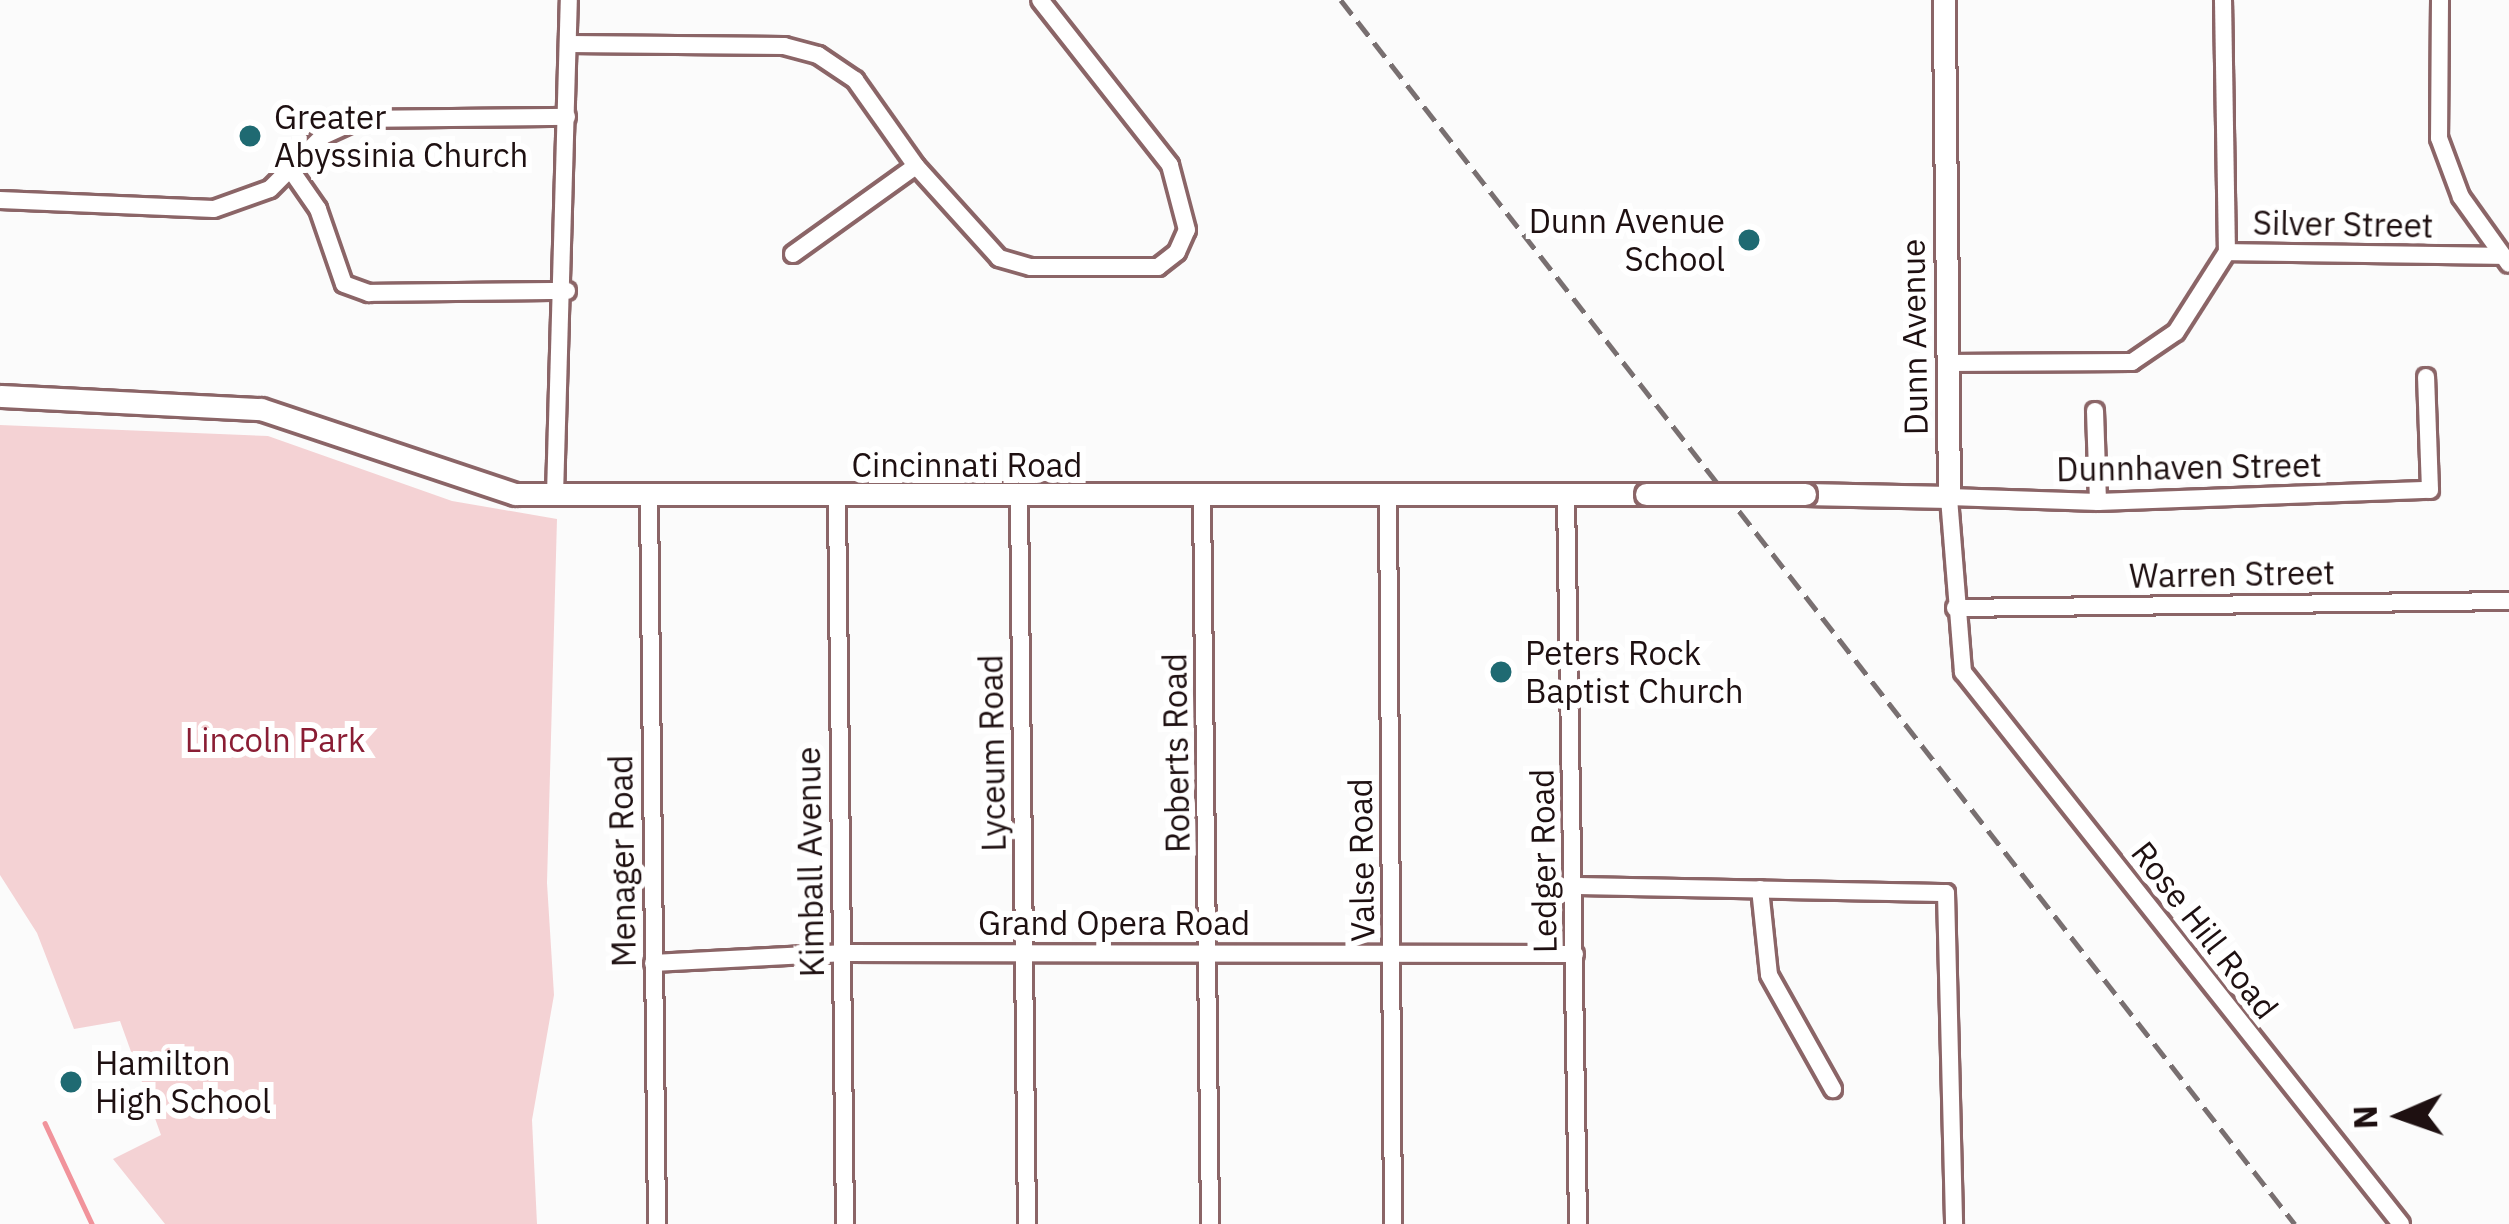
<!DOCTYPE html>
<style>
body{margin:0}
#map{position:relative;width:2509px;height:1224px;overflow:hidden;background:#fbfbfb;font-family:"IBM Plex Sans",sans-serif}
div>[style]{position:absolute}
.green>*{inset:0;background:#f4d2d4}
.stream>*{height:4.5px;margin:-2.25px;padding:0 2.25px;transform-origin:2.25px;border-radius:2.25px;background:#f1939b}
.roads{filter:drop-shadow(3px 0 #8b6567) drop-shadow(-3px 0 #8b6567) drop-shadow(0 3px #8b6567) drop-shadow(0 -3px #8b6567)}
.minor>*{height:16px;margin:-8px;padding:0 8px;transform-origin:8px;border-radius:8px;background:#fff}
.tertiary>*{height:21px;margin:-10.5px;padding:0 10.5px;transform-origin:10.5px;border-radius:10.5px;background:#fff}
.rail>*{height:4.5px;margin-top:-2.25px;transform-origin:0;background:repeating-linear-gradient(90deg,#786f70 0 18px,transparent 0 27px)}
.bridges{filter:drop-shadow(3px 0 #8b6567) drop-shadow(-3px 0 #8b6567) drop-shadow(0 3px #8b6567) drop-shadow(0 -3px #8b6567)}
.tertiary-bridge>*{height:21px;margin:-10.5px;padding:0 10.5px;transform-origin:10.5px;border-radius:10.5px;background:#fff}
.dots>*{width:33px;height:33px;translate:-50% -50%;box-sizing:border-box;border:6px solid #fff;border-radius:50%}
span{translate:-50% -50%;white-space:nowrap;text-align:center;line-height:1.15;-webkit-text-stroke:12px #fff;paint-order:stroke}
.poi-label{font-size:33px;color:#1e1011}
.left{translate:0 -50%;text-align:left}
.right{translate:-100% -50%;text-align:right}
.street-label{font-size:33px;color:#1e1011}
.park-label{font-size:33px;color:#8a1d34}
.north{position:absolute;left:2341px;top:1056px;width:120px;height:120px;-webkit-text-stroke:9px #fff;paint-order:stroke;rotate:268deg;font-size:33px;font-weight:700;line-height:48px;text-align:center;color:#1e1011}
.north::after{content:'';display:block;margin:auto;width:42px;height:54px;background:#1e1011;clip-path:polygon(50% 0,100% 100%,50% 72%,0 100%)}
</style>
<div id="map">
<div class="green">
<i style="clip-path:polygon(0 425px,268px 436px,452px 501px,557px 519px,547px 883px,554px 995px,532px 1120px,537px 1224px,165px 1224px,113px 1159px,161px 1135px,120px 1021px,74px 1029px,37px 933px,0 875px)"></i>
</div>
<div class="stream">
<i style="left:45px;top:1123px;width:111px;rotate:65deg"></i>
</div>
<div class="roads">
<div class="minor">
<i style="left:2223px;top:0;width:252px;rotate:89.1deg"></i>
<i style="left:2440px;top:0;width:138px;rotate:90.4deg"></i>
<i style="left:2439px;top:138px;width:63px;rotate:69.6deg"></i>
<i style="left:2461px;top:197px;width:82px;rotate:54.4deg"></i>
<i style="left:569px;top:44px;width:215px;rotate:0.5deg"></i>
<i style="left:784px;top:46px;width:35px;rotate:15deg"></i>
<i style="left:818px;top:55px;width:45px;rotate:34deg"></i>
<i style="left:855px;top:80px;width:105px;rotate:54.7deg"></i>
<i style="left:916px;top:166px;width:124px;rotate:47.9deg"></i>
<i style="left:999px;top:258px;width:33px;rotate:16deg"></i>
<i style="left:1031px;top:267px;width:127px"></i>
<i style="left:1158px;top:267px;width:24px;rotate:-38deg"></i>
<i style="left:1177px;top:252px;width:24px;rotate:-66deg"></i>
<i style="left:1187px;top:230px;width:67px;rotate:-104.7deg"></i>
<i style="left:1170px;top:165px;width:210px;rotate:-128.2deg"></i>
<i style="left:293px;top:173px;width:44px;rotate:55.2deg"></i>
<i style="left:318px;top:209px;width:79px;rotate:70.9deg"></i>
<i style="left:344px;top:284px;width:27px;rotate:20deg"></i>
<i style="left:369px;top:293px;width:198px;rotate:-0.6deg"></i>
<i style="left:0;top:200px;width:214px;rotate:2.4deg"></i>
<i style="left:214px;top:209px;width:59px;rotate:-19.7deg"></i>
<i style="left:270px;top:189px;width:75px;rotate:-45deg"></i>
<i style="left:323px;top:136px;width:41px;rotate:-24.7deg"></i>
<i style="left:360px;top:119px;width:207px;rotate:-0.6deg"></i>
<i style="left:2227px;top:252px;width:276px;rotate:0.8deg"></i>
<i style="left:793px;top:254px;width:151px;rotate:-35.6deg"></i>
<i style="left:1946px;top:363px;width:186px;rotate:-0.3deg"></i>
<i style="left:2132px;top:362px;width:53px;rotate:-34.3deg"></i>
<i style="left:2176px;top:332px;width:95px;rotate:-57.5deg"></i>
<i style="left:2095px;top:411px;width:91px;rotate:88.1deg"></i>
<i style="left:555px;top:495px;width:495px;rotate:-88.4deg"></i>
<i style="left:1388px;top:495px;width:729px;rotate:89.61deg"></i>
<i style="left:1202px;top:496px;width:728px;rotate:89.37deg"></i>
<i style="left:649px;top:497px;width:727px;rotate:89.37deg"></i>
<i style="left:1566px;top:497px;width:727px;rotate:89.05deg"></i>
<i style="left:1019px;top:498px;width:726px;rotate:89.37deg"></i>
<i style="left:837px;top:499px;width:725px;rotate:89.37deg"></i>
<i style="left:1955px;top:608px;width:554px;rotate:-0.72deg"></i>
<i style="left:1573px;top:886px;width:373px;rotate:1.1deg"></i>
<i style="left:1946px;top:893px;width:331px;rotate:88.6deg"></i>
<i style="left:1760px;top:889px;width:86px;rotate:84deg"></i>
<i style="left:1769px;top:975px;width:131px;rotate:60.7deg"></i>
<i style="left:653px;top:963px;width:188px;rotate:-3deg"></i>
<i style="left:841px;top:953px;width:734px;rotate:0.08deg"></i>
<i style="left:2401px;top:1224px;width:705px;rotate:-128.43deg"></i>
<i style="left:1963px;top:672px;width:176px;rotate:-94.6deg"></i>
<i style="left:1949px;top:497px;width:149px;rotate:1.9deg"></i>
<i style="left:2098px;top:502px;width:332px;rotate:-2.1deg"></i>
<i style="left:2430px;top:490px;width:113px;rotate:-92deg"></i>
</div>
<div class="tertiary">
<i style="left:0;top:396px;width:261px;rotate:2.9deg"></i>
<i style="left:261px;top:409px;width:268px;rotate:18.5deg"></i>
<i style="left:515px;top:494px;width:1131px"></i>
<i style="left:1805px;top:494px;width:144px;rotate:1.2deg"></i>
<i style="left:1949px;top:497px;width:497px;rotate:-90.6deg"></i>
</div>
</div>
<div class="rail">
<i style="left:1341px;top:0;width:1552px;rotate:52.07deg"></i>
</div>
<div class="bridges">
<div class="tertiary-bridge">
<i style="left:1646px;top:494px;width:159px"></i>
</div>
</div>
<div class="dots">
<i style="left:250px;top:136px;background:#1f6a72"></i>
<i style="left:1749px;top:240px;background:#1f6a72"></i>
<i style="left:1501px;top:672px;background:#1f6a72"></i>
<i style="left:71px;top:1082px;background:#1f6a72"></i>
</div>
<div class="poi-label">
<span class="left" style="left:274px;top:136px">Greater<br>Abyssinia Church</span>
<span class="right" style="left:1725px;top:240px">Dunn Avenue<br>School</span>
<span class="left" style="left:1525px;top:672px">Peters Rock<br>Baptist Church</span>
<span class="left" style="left:95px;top:1082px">Hamilton<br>High School</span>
</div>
<div class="street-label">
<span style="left:2343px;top:224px;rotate:1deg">Silver Street</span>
<span style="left:1914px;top:337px;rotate:-91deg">Dunn Avenue</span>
<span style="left:967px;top:465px">Cincinnati Road</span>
<span style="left:2189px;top:467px;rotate:-1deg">Dunnhaven Street</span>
<span style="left:2232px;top:574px;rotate:-1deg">Warren Street</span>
<span style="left:992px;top:753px;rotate:-91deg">Lyceum Road</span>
<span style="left:1176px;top:753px;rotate:-91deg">Roberts Road</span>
<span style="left:1361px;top:860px;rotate:-91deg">Valse Road</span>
<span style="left:622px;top:861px;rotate:-91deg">Menager Road</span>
<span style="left:1543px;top:861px;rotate:-91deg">Ledger Road</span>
<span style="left:810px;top:862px;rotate:-91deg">Kimball Avenue</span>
<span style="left:1114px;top:923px">Grand Opera Road</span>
<span style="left:2205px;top:930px;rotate:52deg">Rose Hill Road</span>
</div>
<div class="park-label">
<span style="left:275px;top:740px">Lincoln Park</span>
</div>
<div class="north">N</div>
</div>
